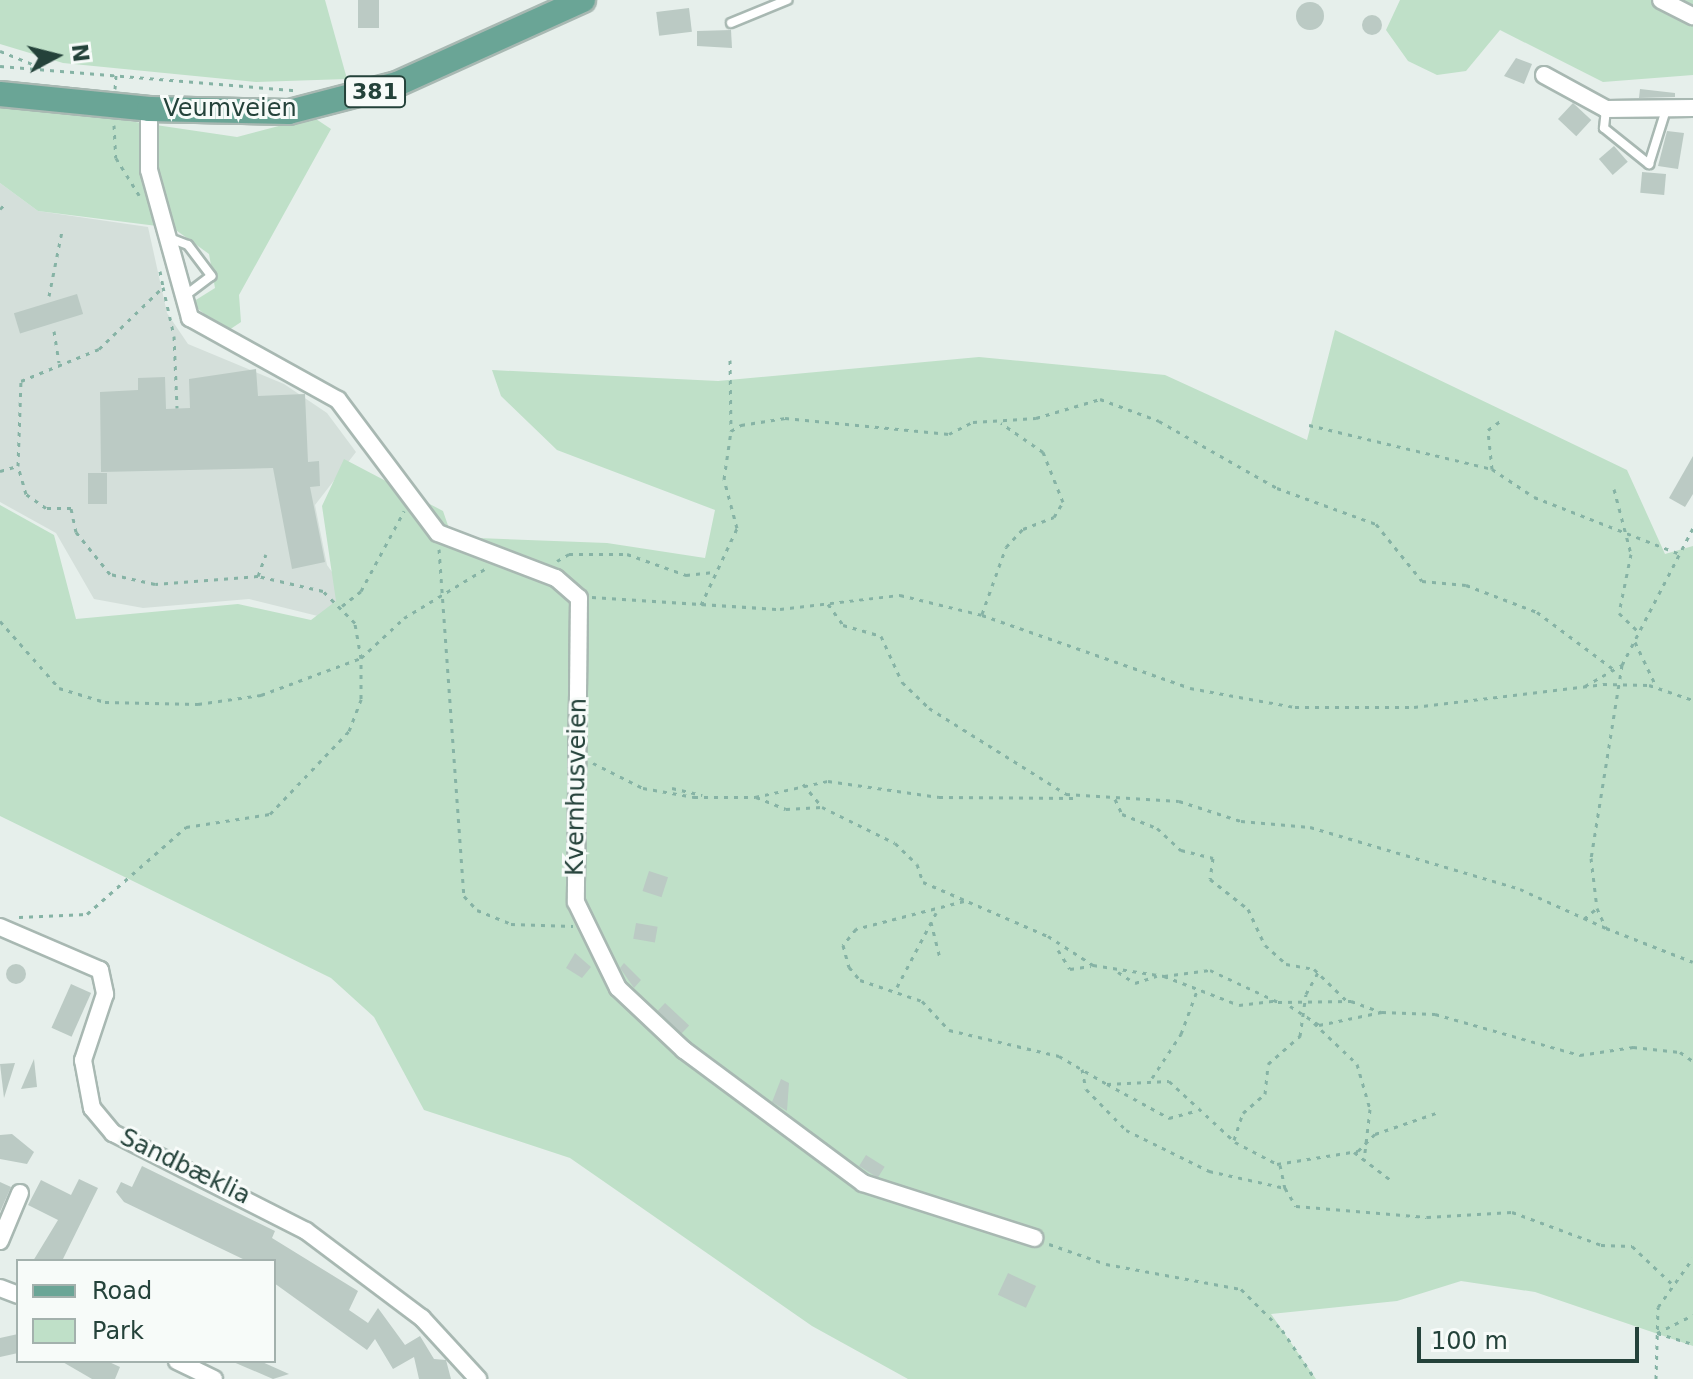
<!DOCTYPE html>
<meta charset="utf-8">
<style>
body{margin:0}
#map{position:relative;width:1693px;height:1379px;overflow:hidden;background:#e6efeb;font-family:"DejaVu Sans",sans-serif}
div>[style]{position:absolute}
.built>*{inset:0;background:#d4dfda}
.green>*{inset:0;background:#bfe0c8}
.building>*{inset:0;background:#bbcac4;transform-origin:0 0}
.round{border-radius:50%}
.path>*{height:3px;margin-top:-1.5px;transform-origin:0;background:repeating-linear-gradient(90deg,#86b3a5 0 4px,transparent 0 10px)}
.roads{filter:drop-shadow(2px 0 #a8b8b2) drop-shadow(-2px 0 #a8b8b2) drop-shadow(0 2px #a8b8b2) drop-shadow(0 -2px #a8b8b2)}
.service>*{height:8px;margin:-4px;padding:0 4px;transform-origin:4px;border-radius:4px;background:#fff}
.minor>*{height:16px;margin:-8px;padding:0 8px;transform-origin:8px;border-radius:8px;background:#fff}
.primary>*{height:24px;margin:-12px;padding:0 12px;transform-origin:12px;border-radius:12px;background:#6aa596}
span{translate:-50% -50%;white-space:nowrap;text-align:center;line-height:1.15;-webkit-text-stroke:6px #f7fbf9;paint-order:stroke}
.shield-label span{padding:2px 6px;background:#f7fbf9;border:2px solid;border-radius:6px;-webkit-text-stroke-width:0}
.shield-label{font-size:22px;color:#24423a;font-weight:700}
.street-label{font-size:24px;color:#24423a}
.legend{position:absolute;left:16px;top:1259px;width:260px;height:104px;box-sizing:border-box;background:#f7fbf9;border:2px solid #a3b1ad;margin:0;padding:10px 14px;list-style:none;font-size:24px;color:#24423a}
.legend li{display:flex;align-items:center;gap:16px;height:40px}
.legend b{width:40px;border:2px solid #a3b1ad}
.north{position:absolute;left:16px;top:16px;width:80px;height:80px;-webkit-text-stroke:6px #f7fbf9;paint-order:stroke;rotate:83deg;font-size:22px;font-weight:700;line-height:32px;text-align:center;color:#24423a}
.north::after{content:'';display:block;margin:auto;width:28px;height:36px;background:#24423a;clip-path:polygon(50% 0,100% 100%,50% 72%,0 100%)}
.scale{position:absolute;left:1417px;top:1327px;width:222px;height:36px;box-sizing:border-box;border:4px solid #24423a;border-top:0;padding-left:10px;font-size:24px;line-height:28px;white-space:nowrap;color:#24423a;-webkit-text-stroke:6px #f7fbf9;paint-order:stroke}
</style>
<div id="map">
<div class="built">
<i style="clip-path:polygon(0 183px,38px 211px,148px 227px,167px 313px,188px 344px,284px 384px,327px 413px,356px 452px,315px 505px,327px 565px,343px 587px,338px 621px,249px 599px,143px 608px,94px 599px,56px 533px,0 502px)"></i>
</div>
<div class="green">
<i style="clip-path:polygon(0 0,325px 0,347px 79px,256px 82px,63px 63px,0 44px)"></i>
<i style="clip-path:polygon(1400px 0,1693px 0,1693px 75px,1603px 82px,1500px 30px,1466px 71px,1437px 75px,1408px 61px,1386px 30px)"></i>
<i style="clip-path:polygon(0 102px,237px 137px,313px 117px,331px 129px,239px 295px,241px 322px,226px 332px,191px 303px,215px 288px,209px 254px,173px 228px,38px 211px,0 183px)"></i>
<i style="clip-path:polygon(1335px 330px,1627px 470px,1665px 554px,1693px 546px,1693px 1346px,1535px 1292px,1461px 1281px,1397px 1301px,1271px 1314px,1316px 1379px,908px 1379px,812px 1326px,570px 1158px,424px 1110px,374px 1017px,331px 978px,0 816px,0 505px,54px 535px,76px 619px,238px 604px,311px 620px,336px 601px,322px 506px,344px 459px,443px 511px,452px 537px,607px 543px,705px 558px,715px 510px,557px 450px,501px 396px,492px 370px,718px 381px,979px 357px,1165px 375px,1307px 440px)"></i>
</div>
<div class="building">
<i style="left:358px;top:0;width:21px;height:28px"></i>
<i class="round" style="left:1296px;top:2px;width:28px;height:28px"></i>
<i style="left:689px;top:8px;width:24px;height:33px;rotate:83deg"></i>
<i class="round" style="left:1362px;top:15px;width:20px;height:20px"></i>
<i style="clip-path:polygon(731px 30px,732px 48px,697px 46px,697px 31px)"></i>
<i style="clip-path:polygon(1516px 58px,1532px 64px,1524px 84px,1504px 76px)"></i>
<i style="clip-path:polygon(1640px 89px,1675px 93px,1675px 97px,1639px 98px)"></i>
<i style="left:1573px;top:103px;width:25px;height:22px;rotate:43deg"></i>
<i style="clip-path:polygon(1667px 131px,1684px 133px,1678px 169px,1658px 166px)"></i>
<i style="left:1614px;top:146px;width:21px;height:20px;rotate:49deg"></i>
<i style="left:1666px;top:174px;width:21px;height:24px;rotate:95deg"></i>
<i style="left:77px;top:294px;width:21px;height:66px;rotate:73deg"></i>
<i style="clip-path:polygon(256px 369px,258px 396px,305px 394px,308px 462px,319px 461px,320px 486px,310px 487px,325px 562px,292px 569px,273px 468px,101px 472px,100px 392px,138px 390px,138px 378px,165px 377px,166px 409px,190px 408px,189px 379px)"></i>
<i style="clip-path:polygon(1693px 456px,1693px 494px,1685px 507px,1669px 498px)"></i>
<i style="left:88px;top:473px;width:19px;height:31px"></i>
<i style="left:649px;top:871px;width:20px;height:21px;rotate:18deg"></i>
<i style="left:636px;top:923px;width:22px;height:16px;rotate:10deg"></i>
<i style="clip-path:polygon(575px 953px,591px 967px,582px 978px,566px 968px)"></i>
<i style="clip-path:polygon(624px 963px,641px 980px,634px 988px,620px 968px)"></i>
<i class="round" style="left:6px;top:964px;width:20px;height:20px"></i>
<i style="left:71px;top:984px;width:22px;height:48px;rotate:24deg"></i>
<i style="left:665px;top:1003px;width:33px;height:11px;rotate:43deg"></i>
<i style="clip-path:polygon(34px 1059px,37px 1087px,21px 1089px)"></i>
<i style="clip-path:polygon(15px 1063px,4px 1098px,0 1064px)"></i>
<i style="clip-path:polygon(781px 1079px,789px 1083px,787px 1111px,772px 1102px)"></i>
<i style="clip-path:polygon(12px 1134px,34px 1152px,27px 1164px,0 1159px,0 1135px)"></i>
<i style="left:866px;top:1155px;width:22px;height:13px;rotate:32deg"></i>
<i style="clip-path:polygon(142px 1166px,275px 1231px,272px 1238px,358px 1291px,349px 1310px,368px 1323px,378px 1308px,405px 1345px,420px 1336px,434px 1359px,446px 1360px,451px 1379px,419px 1379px,414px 1357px,393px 1369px,375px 1339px,367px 1350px,274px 1283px,274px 1261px,247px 1261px,124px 1202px,116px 1192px,121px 1182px,132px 1187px)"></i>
<i style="clip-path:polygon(79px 1179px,98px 1188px,62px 1261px,33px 1261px,58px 1220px,28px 1205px,41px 1180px,71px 1195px)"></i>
<i style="clip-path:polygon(0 1182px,11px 1187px,0 1212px)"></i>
<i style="left:1008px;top:1273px;width:31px;height:24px;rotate:25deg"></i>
<i style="clip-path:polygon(18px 1334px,18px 1353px,0 1357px,0 1338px)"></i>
<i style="clip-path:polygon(61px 1361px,107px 1361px,120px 1367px,115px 1379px,92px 1379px)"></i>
<i style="clip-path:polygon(231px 1361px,260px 1361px,289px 1374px,273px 1379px)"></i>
</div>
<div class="path">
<i style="left:0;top:51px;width:45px;rotate:22deg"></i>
<i style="left:0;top:66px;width:296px;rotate:4.7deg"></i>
<i style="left:115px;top:89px;width:16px;rotate:-86deg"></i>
<i style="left:114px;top:125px;width:33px;rotate:87deg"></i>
<i style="left:116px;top:158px;width:44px;rotate:58.1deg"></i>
<i style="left:0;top:209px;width:7px;rotate:-45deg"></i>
<i style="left:160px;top:271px;width:16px;rotate:79deg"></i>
<i style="left:49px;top:296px;width:66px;rotate:-78.7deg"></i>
<i style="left:54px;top:331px;width:32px;rotate:81deg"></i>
<i style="left:730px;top:360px;width:71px;rotate:89.2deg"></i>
<i style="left:1309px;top:425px;width:188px;rotate:13.5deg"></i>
<i style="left:1492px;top:469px;width:50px;rotate:33.7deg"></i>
<i style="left:1534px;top:497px;width:157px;rotate:21.3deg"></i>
<i style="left:1492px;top:469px;width:39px;rotate:-96deg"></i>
<i style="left:1488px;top:430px;width:19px;rotate:-36deg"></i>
<i style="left:0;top:471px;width:19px;rotate:-16deg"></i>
<i style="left:18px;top:466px;width:85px;rotate:-88deg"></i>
<i style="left:21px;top:381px;width:84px;rotate:-22.3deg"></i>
<i style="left:99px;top:349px;width:89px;rotate:-44.1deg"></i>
<i style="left:163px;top:287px;width:50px;rotate:77.3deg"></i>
<i style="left:174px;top:336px;width:72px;rotate:87.6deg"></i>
<i style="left:1614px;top:489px;width:67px;rotate:75.3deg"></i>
<i style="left:1631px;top:554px;width:60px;rotate:101.5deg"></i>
<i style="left:1619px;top:613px;width:29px;rotate:44deg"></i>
<i style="left:439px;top:549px;width:348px;rotate:85.9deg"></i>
<i style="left:464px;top:896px;width:19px;rotate:47deg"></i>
<i style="left:477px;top:910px;width:37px;rotate:22deg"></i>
<i style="left:511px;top:924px;width:62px;rotate:1.8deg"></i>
<i style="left:557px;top:561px;width:14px;rotate:-30deg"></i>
<i style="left:569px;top:554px;width:58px"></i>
<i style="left:627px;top:554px;width:63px;rotate:19.6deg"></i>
<i style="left:686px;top:575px;width:30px;rotate:-6deg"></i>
<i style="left:258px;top:576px;width:23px;rotate:-70deg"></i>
<i style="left:592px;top:597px;width:188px;rotate:3.7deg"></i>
<i style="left:780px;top:609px;width:121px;rotate:-6.7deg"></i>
<i style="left:900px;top:595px;width:84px;rotate:13.7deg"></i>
<i style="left:982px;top:615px;width:220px;rotate:19.3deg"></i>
<i style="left:1190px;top:688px;width:107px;rotate:10.3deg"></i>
<i style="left:1295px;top:707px;width:119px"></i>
<i style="left:1414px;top:707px;width:190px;rotate:-6.9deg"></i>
<i style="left:1603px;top:684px;width:46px;rotate:1.2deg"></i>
<i style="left:1649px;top:685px;width:46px;rotate:18.8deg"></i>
<i style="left:828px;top:604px;width:26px;rotate:54deg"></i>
<i style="left:843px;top:625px;width:40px;rotate:16deg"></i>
<i style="left:881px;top:636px;width:51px;rotate:65.5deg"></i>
<i style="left:902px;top:682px;width:37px;rotate:44deg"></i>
<i style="left:929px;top:708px;width:162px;rotate:32.1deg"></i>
<i style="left:1066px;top:794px;width:113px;rotate:3.5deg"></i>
<i style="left:1179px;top:801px;width:65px;rotate:17.9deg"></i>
<i style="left:1241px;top:821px;width:69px;rotate:5deg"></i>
<i style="left:1310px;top:827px;width:219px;rotate:16.4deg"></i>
<i style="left:1520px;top:889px;width:94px;rotate:24.4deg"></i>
<i style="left:701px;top:605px;width:85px;rotate:-64.9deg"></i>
<i style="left:737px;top:528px;width:51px;rotate:-104.9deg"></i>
<i style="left:724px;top:479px;width:49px;rotate:-81.7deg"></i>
<i style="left:731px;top:431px;width:12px;rotate:-31deg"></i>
<i style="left:741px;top:425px;width:45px;rotate:-9deg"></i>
<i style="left:785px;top:418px;width:165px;rotate:5.6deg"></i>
<i style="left:949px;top:434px;width:27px;rotate:-27deg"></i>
<i style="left:973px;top:422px;width:63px;rotate:-3.6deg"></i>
<i style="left:1036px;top:418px;width:67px;rotate:-16.5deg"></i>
<i style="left:1100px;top:399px;width:63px;rotate:20.4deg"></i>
<i style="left:1159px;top:421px;width:136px;rotate:29.6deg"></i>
<i style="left:1277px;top:488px;width:105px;rotate:20deg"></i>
<i style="left:1376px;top:524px;width:73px;rotate:51.1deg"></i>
<i style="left:1422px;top:581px;width:44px;rotate:5.2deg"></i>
<i style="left:1466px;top:585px;width:76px;rotate:20.8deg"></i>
<i style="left:1537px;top:612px;width:99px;rotate:36.8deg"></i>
<i style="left:342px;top:606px;width:24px;rotate:-38deg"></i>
<i style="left:361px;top:591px;width:91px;rotate:-61.7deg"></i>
<i style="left:982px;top:614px;width:71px;rotate:-70.3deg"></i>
<i style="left:1006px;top:547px;width:25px;rotate:-47deg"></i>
<i style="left:1023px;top:529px;width:33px;rotate:-21deg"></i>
<i style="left:1054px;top:517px;width:17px;rotate:-59deg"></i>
<i style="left:1063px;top:502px;width:54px;rotate:-111.8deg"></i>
<i style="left:1043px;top:452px;width:51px;rotate:-145.4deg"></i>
<i style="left:0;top:621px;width:89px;rotate:48.6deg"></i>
<i style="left:59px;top:688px;width:48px;rotate:16.9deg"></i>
<i style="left:105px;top:702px;width:93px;rotate:1.2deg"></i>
<i style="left:198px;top:704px;width:64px;rotate:-8.1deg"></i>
<i style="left:261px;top:695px;width:107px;rotate:-20.3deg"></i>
<i style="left:361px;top:658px;width:36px;rotate:-100deg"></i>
<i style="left:355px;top:623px;width:45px;rotate:-135deg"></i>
<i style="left:323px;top:591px;width:67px;rotate:-167deg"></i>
<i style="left:258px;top:576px;width:103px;rotate:175.6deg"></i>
<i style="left:155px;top:584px;width:46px;rotate:-167.5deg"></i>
<i style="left:110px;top:574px;width:54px;rotate:-129deg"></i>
<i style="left:76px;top:532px;width:25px;rotate:-102deg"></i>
<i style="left:71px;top:508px;width:25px;rotate:180deg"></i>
<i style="left:46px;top:508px;width:24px;rotate:-145deg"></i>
<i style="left:26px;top:494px;width:29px;rotate:-106deg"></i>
<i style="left:1635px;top:642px;width:47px;rotate:64.5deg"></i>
<i style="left:1622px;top:665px;width:195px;rotate:99.1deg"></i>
<i style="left:1591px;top:858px;width:50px;rotate:83.2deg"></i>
<i style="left:1597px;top:908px;width:22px;rotate:66deg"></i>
<i style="left:1606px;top:928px;width:93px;rotate:21.3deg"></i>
<i style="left:1585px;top:686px;width:43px;rotate:-29.6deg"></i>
<i style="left:1622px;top:665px;width:154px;rotate:-62.6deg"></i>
<i style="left:593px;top:763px;width:56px;rotate:26.6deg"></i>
<i style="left:643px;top:788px;width:52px;rotate:10deg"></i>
<i style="left:694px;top:797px;width:61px"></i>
<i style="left:755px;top:797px;width:75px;rotate:-12.4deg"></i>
<i style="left:828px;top:781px;width:112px;rotate:8.2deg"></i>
<i style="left:939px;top:797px;width:134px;rotate:0.4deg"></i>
<i style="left:803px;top:784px;width:30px;rotate:50deg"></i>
<i style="left:822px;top:807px;width:81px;rotate:26.3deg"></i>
<i style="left:895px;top:843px;width:30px;rotate:44deg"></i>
<i style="left:917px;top:864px;width:19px;rotate:72deg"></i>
<i style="left:923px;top:882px;width:136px;rotate:23.4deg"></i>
<i style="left:1048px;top:936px;width:54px;rotate:32.8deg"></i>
<i style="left:1093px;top:965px;width:72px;rotate:8.8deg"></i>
<i style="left:1164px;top:976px;width:46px;rotate:-7.4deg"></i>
<i style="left:1210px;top:970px;width:75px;rotate:25.2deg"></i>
<i style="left:1278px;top:1002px;width:73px;rotate:-0.8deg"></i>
<i style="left:1351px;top:1001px;width:33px;rotate:20deg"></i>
<i style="left:1382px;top:1012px;width:53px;rotate:2.2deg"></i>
<i style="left:1435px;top:1014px;width:151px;rotate:15.8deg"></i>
<i style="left:1580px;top:1055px;width:54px;rotate:-8.6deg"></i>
<i style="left:1633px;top:1047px;width:47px;rotate:6.1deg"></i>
<i style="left:1680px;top:1052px;width:16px;rotate:35deg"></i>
<i style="left:672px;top:788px;width:31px;rotate:13deg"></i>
<i style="left:756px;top:797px;width:32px;rotate:22deg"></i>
<i style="left:786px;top:809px;width:36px;rotate:-3deg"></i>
<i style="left:1115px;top:799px;width:17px;rotate:65deg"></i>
<i style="left:1122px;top:814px;width:38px;rotate:22deg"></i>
<i style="left:1157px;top:828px;width:33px;rotate:43deg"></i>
<i style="left:1181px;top:850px;width:33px;rotate:14deg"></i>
<i style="left:1213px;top:858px;width:21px;rotate:98deg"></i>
<i style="left:1210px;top:879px;width:48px;rotate:38.3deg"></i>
<i style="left:1248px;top:909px;width:40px;rotate:65deg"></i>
<i style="left:1265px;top:945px;width:28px;rotate:42deg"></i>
<i style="left:1286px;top:964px;width:28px;rotate:10deg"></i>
<i style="left:1314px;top:969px;width:45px;rotate:44.1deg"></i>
<i style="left:964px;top:901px;width:112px;rotate:165.5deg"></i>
<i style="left:856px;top:929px;width:21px;rotate:129deg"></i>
<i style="left:843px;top:945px;width:23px;rotate:75deg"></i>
<i style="left:849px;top:967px;width:17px;rotate:50deg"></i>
<i style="left:860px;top:980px;width:65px;rotate:18.7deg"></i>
<i style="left:922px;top:1001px;width:40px;rotate:47deg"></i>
<i style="left:949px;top:1030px;width:113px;rotate:13.3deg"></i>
<i style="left:1059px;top:1056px;width:56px;rotate:30.3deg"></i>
<i style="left:1107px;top:1084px;width:62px;rotate:-2.8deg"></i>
<i style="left:1169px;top:1081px;width:90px;rotate:42.7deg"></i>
<i style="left:1235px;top:1142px;width:47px;rotate:27.6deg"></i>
<i style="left:1277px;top:1164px;width:82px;rotate:-9.1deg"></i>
<i style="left:1358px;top:1151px;width:24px;rotate:-45deg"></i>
<i style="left:1375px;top:1134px;width:68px;rotate:-19deg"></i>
<i style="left:19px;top:917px;width:68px;rotate:-2.5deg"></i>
<i style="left:87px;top:914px;width:132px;rotate:-41.3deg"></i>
<i style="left:186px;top:827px;width:85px;rotate:-8.8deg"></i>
<i style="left:270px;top:814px;width:115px;rotate:-46.4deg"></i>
<i style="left:349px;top:731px;width:34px;rotate:-69deg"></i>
<i style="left:361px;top:699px;width:41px;rotate:-90deg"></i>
<i style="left:361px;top:658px;width:59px;rotate:-42.9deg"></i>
<i style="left:404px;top:618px;width:95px;rotate:-31.2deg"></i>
<i style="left:1584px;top:919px;width:16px;rotate:-40deg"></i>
<i style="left:931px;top:922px;width:38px;rotate:76deg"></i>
<i style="left:1058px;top:950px;width:22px;rotate:58deg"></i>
<i style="left:1070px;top:969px;width:21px;rotate:-8deg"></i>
<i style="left:1118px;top:972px;width:20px;rotate:33deg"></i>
<i style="left:1135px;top:983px;width:23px;rotate:-18deg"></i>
<i style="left:1164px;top:976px;width:80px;rotate:21.1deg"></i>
<i style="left:1239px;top:1005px;width:35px;rotate:-7deg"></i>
<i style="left:897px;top:987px;width:84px;rotate:-62.2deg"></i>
<i style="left:1290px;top:1006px;width:35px;rotate:33deg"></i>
<i style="left:1319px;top:1025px;width:64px;rotate:-11.7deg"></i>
<i style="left:1314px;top:1023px;width:59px;rotate:43.6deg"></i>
<i style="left:1357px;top:1064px;width:47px;rotate:73.9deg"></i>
<i style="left:1370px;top:1109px;width:52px;rotate:96.6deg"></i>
<i style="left:1082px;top:1069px;width:20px;rotate:79deg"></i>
<i style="left:1086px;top:1089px;width:57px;rotate:45.7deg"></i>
<i style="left:1126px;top:1130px;width:93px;rotate:26.3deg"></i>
<i style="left:1209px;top:1171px;width:78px;rotate:12.6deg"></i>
<i style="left:1285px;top:1188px;width:21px;rotate:59deg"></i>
<i style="left:1296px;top:1206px;width:131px;rotate:4.8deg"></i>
<i style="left:1427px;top:1217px;width:85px;rotate:-3.4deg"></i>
<i style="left:1512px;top:1212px;width:95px;rotate:20.3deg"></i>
<i style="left:1601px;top:1245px;width:31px;rotate:2deg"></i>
<i style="left:1632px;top:1246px;width:54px;rotate:43.5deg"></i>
<i style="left:1152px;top:1078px;width:53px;rotate:-56.6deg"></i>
<i style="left:1181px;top:1034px;width:49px;rotate:-69.7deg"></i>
<i style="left:1107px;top:1084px;width:71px;rotate:28.7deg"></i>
<i style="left:1169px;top:1118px;width:28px;rotate:-15deg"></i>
<i style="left:1234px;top:1140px;width:28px;rotate:-72deg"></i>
<i style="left:1243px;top:1113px;width:29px;rotate:-41deg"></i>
<i style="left:1265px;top:1094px;width:30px;rotate:-84deg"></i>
<i style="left:1268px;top:1064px;width:43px;rotate:-41.2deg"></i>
<i style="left:1300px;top:1036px;width:42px;rotate:-81.9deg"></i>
<i style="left:1306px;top:994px;width:25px;rotate:-61deg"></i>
<i style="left:1354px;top:1152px;width:48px;rotate:37.3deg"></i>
<i style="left:1280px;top:1165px;width:24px;rotate:78deg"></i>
<i style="left:1049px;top:1244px;width:60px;rotate:19.3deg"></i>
<i style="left:1106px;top:1264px;width:137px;rotate:10.5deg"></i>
<i style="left:1241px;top:1289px;width:58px;rotate:45deg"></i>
<i style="left:1282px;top:1330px;width:59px;rotate:56deg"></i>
<i style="left:1657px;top:1333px;width:40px;rotate:-26.6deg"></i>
<i style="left:1657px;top:1333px;width:38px;rotate:17deg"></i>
<i style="left:1656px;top:1379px;width:72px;rotate:-88.4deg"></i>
<i style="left:1658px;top:1307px;width:60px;rotate:-54.5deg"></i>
</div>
<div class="roads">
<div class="service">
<i style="left:731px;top:23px;width:61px;rotate:-22.3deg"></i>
<i style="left:1606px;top:109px;width:19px;rotate:96deg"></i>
<i style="left:1604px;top:128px;width:58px;rotate:38.7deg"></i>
<i style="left:1649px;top:164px;width:53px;rotate:-72.6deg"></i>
<i style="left:167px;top:237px;width:22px;rotate:21deg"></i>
<i style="left:188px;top:245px;width:39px;rotate:53deg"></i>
<i style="left:211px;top:276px;width:34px;rotate:143deg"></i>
</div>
<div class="minor">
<i style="left:1661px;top:0;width:36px;rotate:27deg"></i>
<i style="left:1544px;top:75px;width:71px;rotate:28.7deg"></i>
<i style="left:1606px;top:109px;width:87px;rotate:-0.7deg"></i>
<i style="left:149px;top:109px;width:61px;rotate:90deg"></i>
<i style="left:149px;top:170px;width:154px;rotate:74.5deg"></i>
<i style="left:190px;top:318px;width:169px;rotate:29deg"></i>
<i style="left:338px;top:400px;width:166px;rotate:53.1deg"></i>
<i style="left:438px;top:533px;width:126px;rotate:20.9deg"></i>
<i style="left:556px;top:578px;width:30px;rotate:41deg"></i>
<i style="left:579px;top:598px;width:304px;rotate:90.6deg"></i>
<i style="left:576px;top:902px;width:96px;rotate:64deg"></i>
<i style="left:618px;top:988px;width:91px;rotate:43.2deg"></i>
<i style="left:684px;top:1050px;width:223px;rotate:36.6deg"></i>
<i style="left:863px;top:1183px;width:180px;rotate:17.8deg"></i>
<i style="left:0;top:927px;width:109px;rotate:23.3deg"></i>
<i style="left:100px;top:970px;width:25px;rotate:78deg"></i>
<i style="left:105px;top:994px;width:70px;rotate:108.4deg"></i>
<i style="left:83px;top:1060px;width:49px;rotate:79.4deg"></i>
<i style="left:92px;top:1108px;width:33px;rotate:50deg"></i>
<i style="left:113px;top:1133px;width:216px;rotate:26.9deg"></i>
<i style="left:306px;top:1231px;width:145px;rotate:36.9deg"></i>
<i style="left:422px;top:1318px;width:83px;rotate:47.4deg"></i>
<i style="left:0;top:1241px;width:52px;rotate:-67.4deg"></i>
<i style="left:0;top:1288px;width:19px;rotate:21deg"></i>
<i style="left:177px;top:1361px;width:41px;rotate:25.9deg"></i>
</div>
<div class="primary">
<i style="left:0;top:94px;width:150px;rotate:5.7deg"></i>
<i style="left:149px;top:109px;width:140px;rotate:1.2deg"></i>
<i style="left:289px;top:112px;width:112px;rotate:-14.5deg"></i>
<i style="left:397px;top:84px;width:204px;rotate:-24.3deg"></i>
</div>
</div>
<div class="shield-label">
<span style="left:375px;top:92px">381</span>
</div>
<div class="street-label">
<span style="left:230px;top:109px">Veumveien</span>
<span style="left:577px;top:787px;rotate:-89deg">Kvernhusveien</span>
<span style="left:185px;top:1167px;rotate:26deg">Sandbæklia</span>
</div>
<ul class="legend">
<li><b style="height:10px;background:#6aa596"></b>Road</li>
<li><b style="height:22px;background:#bfe0c8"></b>Park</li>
</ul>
<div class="north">N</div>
<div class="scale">100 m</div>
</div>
